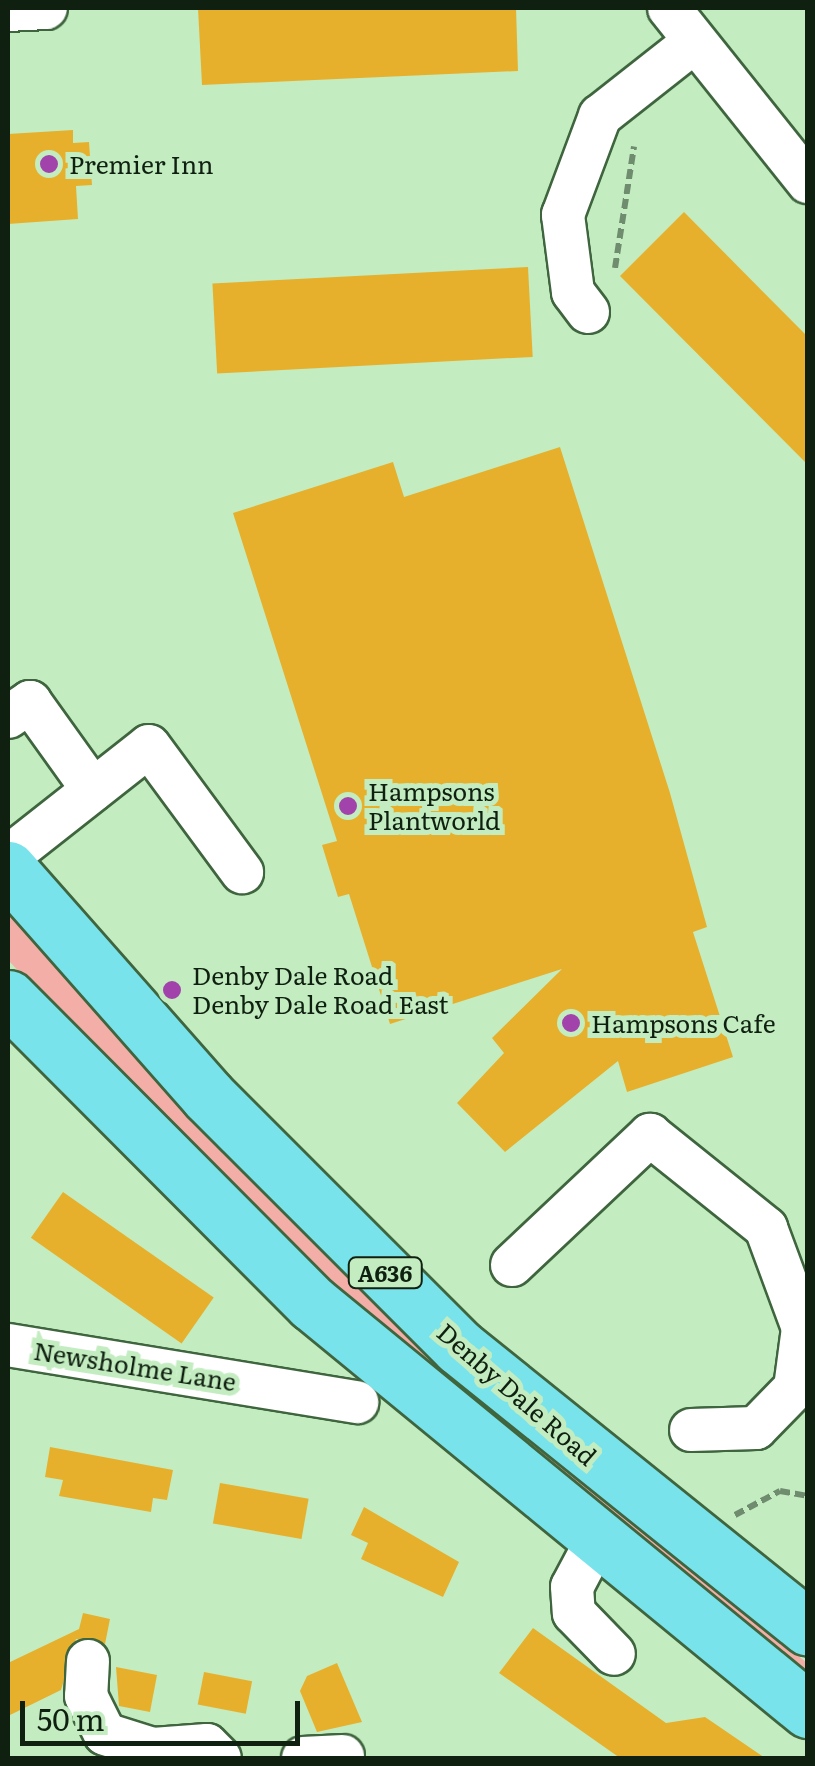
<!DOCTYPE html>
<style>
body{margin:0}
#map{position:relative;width:815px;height:1766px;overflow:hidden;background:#c3edc1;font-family:Literata,serif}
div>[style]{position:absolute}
.green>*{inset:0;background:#f3aea8}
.building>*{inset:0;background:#e7b02c;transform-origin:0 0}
.path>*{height:6px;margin-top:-3px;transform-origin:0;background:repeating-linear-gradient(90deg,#6f8d6e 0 10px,transparent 0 15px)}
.roads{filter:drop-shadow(2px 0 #3f653e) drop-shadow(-2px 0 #3f653e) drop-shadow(0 2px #3f653e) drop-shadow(0 -2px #3f653e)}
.minor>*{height:42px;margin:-21px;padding:0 21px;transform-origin:21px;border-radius:21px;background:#fff}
.major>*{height:55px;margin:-27.5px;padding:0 27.5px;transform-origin:27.5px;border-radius:27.5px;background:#79e3ec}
.dots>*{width:28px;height:28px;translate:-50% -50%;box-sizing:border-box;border:5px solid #c3edc1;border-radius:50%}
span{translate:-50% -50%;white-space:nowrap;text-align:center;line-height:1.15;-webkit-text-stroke:10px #c3edc1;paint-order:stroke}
.shield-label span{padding:2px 8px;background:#c3edc1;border:2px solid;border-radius:8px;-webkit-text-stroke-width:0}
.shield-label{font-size:22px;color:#102010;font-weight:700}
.poi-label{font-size:25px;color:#102010}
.left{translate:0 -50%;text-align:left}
.street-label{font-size:25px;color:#102010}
.frame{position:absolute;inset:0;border:10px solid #102010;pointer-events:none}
.scale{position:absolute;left:20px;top:1701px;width:280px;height:45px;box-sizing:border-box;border:5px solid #102010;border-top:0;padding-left:12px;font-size:30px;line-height:35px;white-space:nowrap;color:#102010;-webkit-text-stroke:8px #c3edc1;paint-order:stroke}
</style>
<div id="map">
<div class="green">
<i style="clip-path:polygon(8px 902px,463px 1377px,807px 1663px,807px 1680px,623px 1535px,253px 1217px,8px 960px)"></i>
</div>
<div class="building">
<i style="clip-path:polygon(198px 8px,516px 8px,518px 71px,202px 85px)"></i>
<i style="clip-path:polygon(73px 130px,73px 143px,89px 142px,92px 185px,76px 186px,78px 219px,8px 224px,8px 134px)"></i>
<i style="clip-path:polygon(684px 212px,808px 337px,808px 465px,620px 276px)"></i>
<i style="left:528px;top:267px;width:90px;height:316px;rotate:87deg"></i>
<i style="clip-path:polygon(560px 447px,670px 793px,707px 927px,693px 932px,733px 1057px,627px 1092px,618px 1061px,505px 1152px,457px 1103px,504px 1053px,492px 1038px,562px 969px,390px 1024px,349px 894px,338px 897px,322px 845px,337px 841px,233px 513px,393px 462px,404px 497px)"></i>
<i style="left:63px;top:1192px;width:184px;height:56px;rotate:35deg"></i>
<i style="clip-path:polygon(50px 1447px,173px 1470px,167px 1500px,153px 1498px,151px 1512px,59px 1496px,63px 1480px,45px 1477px)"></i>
<i style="left:220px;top:1483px;width:90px;height:41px;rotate:10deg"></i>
<i style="clip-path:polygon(364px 1507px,459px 1562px,443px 1597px,361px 1559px,368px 1543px,351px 1535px)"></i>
<i style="clip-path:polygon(83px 1613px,110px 1619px,105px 1644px,76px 1639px,61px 1690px,8px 1716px,8px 1663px,79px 1629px)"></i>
<i style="clip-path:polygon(533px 1628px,666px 1723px,705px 1717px,765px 1758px,620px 1758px,499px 1673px)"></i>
<i style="clip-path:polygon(337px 1663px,362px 1722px,317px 1732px,300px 1691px,307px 1676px)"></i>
<i style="clip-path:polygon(116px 1667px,157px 1675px,150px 1712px,119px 1706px)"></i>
<i style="left:204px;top:1672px;width:49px;height:33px;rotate:11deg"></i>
</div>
<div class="path">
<i style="left:615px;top:268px;width:123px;rotate:-81.1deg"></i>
<i style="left:735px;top:1515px;width:51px;rotate:-28.1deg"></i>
<i style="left:780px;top:1491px;width:28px;rotate:10deg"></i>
</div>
<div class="roads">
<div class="minor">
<i style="left:669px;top:8px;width:223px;rotate:51.4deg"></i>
<i style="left:8px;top:10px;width:38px;rotate:-3deg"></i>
<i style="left:588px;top:312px;width:25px;rotate:-127deg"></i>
<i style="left:573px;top:292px;width:78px;rotate:-97.4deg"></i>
<i style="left:563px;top:215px;width:106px;rotate:-69.5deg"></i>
<i style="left:600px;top:116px;width:120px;rotate:-38.2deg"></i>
<i style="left:8px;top:717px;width:27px;rotate:-34deg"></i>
<i style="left:30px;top:702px;width:108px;rotate:54.4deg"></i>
<i style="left:8px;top:857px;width:179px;rotate:-38.2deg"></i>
<i style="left:149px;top:746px;width:157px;rotate:53.6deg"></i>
<i style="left:512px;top:1265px;width:190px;rotate:-43.3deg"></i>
<i style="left:650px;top:1135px;width:149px;rotate:38.7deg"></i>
<i style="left:766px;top:1228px;width:107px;rotate:69.7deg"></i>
<i style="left:803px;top:1328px;width:61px;rotate:97.6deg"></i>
<i style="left:795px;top:1388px;width:56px;rotate:134.3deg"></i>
<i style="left:756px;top:1428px;width:65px;rotate:178.2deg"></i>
<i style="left:8px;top:1345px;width:354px;rotate:9.3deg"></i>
<i style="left:598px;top:1538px;width:55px;rotate:118deg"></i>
<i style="left:572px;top:1587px;width:26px;rotate:86deg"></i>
<i style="left:574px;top:1613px;width:57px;rotate:45.7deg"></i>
<i style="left:88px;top:1661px;width:35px;rotate:93deg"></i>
<i style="left:86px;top:1696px;width:42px;rotate:63.4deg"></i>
<i style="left:105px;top:1734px;width:50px;rotate:17.4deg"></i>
<i style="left:153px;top:1749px;width:54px;rotate:-4.2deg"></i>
<i style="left:207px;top:1745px;width:18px;rotate:45deg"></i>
<i style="left:303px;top:1758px;width:40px;rotate:-2.9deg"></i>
</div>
<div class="major">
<i style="left:8px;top:869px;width:303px;rotate:48.6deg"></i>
<i style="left:208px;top:1096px;width:355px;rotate:45deg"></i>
<i style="left:459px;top:1347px;width:448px;rotate:38.8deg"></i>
<i style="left:8px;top:998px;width:431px;rotate:45.1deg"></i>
<i style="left:312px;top:1303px;width:642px;rotate:39.37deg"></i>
</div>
</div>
<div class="dots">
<i style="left:49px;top:164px;background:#a243ac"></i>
<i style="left:348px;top:806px;background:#a243ac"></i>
<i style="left:172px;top:990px;background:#a243ac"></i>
<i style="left:571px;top:1023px;background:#a243ac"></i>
</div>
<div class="shield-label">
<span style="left:385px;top:1273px">A636</span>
</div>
<div class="poi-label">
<span class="left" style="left:69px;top:164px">Premier Inn</span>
<span class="left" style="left:368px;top:806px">Hampsons<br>Plantworld</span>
<span class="left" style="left:192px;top:990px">Denby Dale Road<br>Denby Dale Road East</span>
<span class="left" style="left:591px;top:1023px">Hampsons Cafe</span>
</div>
<div class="street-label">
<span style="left:135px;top:1366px;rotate:9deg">Newsholme Lane</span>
<span style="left:517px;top:1394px;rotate:41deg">Denby Dale Road</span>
</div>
<div class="frame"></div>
<div class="scale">50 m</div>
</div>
